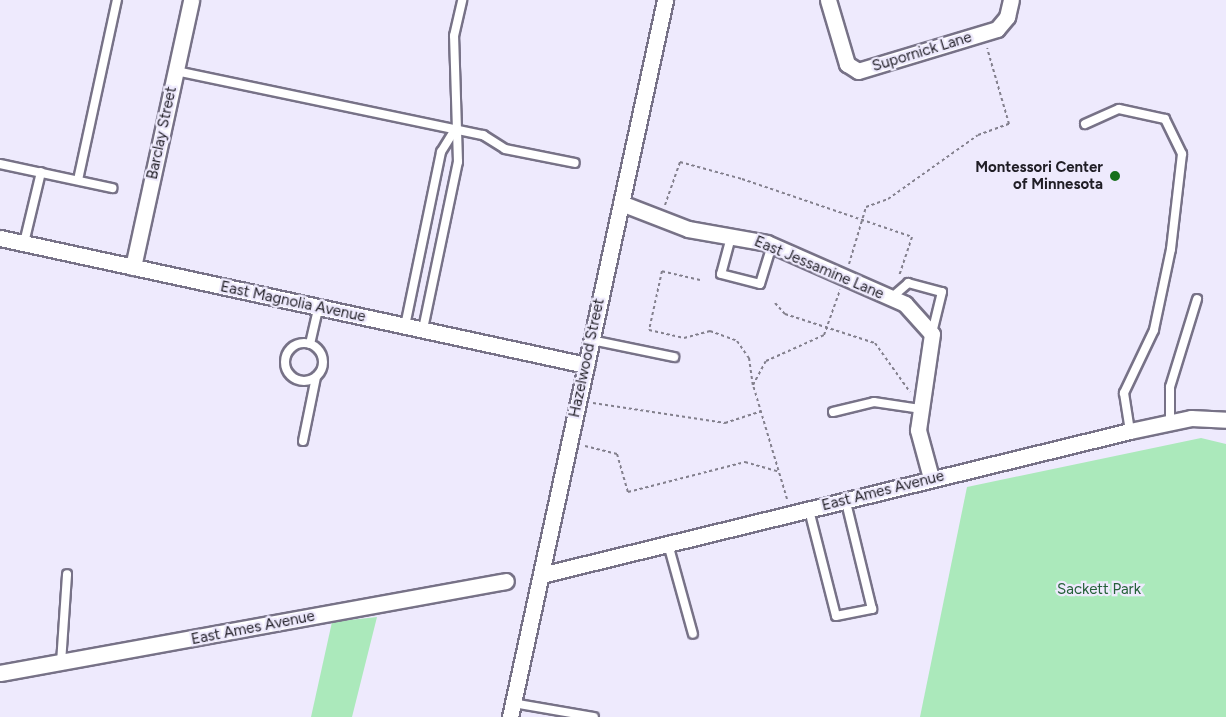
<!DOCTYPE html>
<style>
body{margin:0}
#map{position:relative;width:1226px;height:717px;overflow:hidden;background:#eeeafd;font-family:Figtree,sans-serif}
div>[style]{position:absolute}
.green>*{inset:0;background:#abe9bb}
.path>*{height:2px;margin-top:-1px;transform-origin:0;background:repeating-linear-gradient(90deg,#83808d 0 3px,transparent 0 6px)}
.roads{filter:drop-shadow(2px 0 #777287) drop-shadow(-2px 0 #777287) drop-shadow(0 2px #777287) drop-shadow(0 -2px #777287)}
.service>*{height:8px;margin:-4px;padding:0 4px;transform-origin:4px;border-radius:4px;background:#fff}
.service>.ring{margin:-4px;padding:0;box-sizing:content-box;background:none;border:8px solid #fff;border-radius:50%}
.minor>*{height:15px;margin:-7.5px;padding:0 7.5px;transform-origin:7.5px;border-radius:7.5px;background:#fff}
.dots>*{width:16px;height:16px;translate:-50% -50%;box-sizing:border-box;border:3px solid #eeeafd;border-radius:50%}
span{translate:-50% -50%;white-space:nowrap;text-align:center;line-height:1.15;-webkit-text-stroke:4.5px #eeeafd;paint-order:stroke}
.street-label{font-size:15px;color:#201e26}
.poi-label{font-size:15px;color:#201e26;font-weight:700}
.right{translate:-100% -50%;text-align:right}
.park-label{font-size:15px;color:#256039}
</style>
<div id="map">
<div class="green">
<i style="clip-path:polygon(1201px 438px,1226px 444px,1226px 717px,920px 717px,967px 487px)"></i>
<i style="clip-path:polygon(377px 617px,352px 717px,311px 717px,332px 622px)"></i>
</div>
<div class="path">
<i style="left:665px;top:205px;width:46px;rotate:-70.8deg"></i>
<i style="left:680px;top:162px;width:64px;rotate:15.3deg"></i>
<i style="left:742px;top:179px;width:180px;rotate:18.8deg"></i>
<i style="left:912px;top:237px;width:41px;rotate:108.4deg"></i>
<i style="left:849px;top:264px;width:59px;rotate:-73.4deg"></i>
<i style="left:866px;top:207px;width:23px;rotate:-20deg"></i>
<i style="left:888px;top:199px;width:110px;rotate:-35.4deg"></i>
<i style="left:978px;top:135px;width:33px;rotate:-20deg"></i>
<i style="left:1009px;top:124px;width:79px;rotate:-106.1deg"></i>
<i style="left:700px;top:280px;width:39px;rotate:-167deg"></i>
<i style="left:662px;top:271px;width:60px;rotate:102.4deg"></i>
<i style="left:649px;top:330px;width:36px;rotate:13deg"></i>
<i style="left:684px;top:338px;width:27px;rotate:-15deg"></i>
<i style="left:710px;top:331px;width:29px;rotate:20deg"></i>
<i style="left:737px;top:341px;width:21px;rotate:55deg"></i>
<i style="left:749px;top:358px;width:27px;rotate:82deg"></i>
<i style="left:775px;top:303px;width:15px;rotate:48deg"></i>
<i style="left:785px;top:314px;width:95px;rotate:17.9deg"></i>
<i style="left:875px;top:343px;width:60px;rotate:54.5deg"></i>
<i style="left:593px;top:403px;width:134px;rotate:8.6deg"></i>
<i style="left:725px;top:423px;width:38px;rotate:-18deg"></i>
<i style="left:585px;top:446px;width:33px;rotate:14deg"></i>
<i style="left:617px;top:454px;width:40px;rotate:74deg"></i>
<i style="left:628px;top:492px;width:121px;rotate:-14.4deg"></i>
<i style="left:745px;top:462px;width:35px;rotate:16deg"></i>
<i style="left:787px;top:499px;width:119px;rotate:-106.6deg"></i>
<i style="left:753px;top:385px;width:27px;rotate:-62deg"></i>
<i style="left:766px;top:361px;width:64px;rotate:-24.1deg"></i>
<i style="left:824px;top:335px;width:48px;rotate:-70.4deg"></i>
</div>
<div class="roads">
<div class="service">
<i style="left:176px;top:71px;width:314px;rotate:11.8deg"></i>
<i style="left:483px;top:135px;width:26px;rotate:32deg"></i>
<i style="left:505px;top:149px;width:71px;rotate:11.3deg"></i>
<i style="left:1085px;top:124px;width:37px;rotate:-24deg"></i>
<i style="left:1119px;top:109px;width:47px;rotate:12.3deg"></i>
<i style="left:1165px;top:119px;width:39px;rotate:64deg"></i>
<i style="left:1182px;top:154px;width:96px;rotate:96.6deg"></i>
<i style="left:1171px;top:249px;width:83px;rotate:101.9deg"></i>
<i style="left:1154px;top:330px;width:70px;rotate:115.5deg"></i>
<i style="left:1124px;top:393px;width:38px;rotate:81deg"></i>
<i style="left:0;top:164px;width:115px;rotate:12.1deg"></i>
<i style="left:78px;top:180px;width:184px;rotate:-77.8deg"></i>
<i style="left:731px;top:237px;width:38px;rotate:105deg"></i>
<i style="left:721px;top:274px;width:40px;rotate:14.4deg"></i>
<i style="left:760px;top:284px;width:41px;rotate:-72.9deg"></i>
<i style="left:24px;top:243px;width:73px;rotate:-76.5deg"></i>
<i style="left:891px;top:298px;width:23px;rotate:-41deg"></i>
<i style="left:908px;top:283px;width:35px;rotate:15deg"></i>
<i style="left:942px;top:292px;width:42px;rotate:103.7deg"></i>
<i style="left:405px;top:326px;width:178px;rotate:-78.3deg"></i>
<i style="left:441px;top:152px;width:26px;rotate:-58deg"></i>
<i style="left:423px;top:329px;width:171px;rotate:-78.2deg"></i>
<i style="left:458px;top:162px;width:126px;rotate:-91.8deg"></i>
<i style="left:454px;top:36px;width:37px;rotate:-77deg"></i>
<i style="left:591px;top:340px;width:85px;rotate:11.6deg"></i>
<i class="ring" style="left:285px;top:343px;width:30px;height:30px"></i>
<i style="left:310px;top:344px;width:37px;rotate:-77deg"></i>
<i style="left:833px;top:412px;width:42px;rotate:-13.7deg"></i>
<i style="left:874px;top:402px;width:48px;rotate:8.5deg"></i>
<i style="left:1170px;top:423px;width:36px;rotate:-90deg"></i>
<i style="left:1170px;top:387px;width:92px;rotate:-72.9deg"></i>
<i style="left:303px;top:441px;width:65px;rotate:-78.5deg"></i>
<i style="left:809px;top:510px;width:109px;rotate:75.7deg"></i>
<i style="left:836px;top:616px;width:37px;rotate:-11deg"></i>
<i style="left:872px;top:609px;width:110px;rotate:-103.7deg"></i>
<i style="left:668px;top:544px;width:93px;rotate:74.5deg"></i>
<i style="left:61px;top:663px;width:89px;rotate:-86.1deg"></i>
<i style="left:513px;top:703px;width:82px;rotate:9.8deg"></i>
</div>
<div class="minor">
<i style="left:828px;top:0;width:67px;rotate:73.5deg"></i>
<i style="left:847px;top:64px;width:13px;rotate:32deg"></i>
<i style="left:858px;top:71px;width:145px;rotate:-16.8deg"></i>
<i style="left:997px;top:29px;width:16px;rotate:-50deg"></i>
<i style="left:1007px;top:17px;width:17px;rotate:-77deg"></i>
<i style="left:621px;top:203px;width:72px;rotate:21.2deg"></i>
<i style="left:688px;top:229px;width:80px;rotate:10deg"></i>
<i style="left:767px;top:243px;width:151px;rotate:23.8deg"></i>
<i style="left:905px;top:304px;width:40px;rotate:48deg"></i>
<i style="left:932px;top:334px;width:97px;rotate:98.3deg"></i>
<i style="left:918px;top:430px;width:50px;rotate:74.8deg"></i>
<i style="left:0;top:238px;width:600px;rotate:12.23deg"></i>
<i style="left:133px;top:267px;width:273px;rotate:-77.7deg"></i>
<i style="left:541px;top:575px;width:606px;rotate:-13.74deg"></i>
<i style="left:1130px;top:431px;width:62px;rotate:-12deg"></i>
<i style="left:1191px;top:418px;width:35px;rotate:3deg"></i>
<i style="left:0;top:673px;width:514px;rotate:-10.3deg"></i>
<i style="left:510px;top:717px;width:734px;rotate:-77.8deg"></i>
</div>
</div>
<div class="dots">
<i style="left:1115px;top:176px;background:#16701b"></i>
</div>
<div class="street-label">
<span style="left:922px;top:52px;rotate:-17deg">Supornick Lane</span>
<span style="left:162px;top:133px;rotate:-78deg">Barclay Street</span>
<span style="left:819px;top:268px;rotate:23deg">East Jessamine Lane</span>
<span style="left:293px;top:302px;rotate:12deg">East Magnolia Avenue</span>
<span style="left:587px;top:358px;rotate:-78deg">Hazelwood Street</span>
<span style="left:883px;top:491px;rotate:-14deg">East Ames Avenue</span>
<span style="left:253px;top:628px;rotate:-11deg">East Ames Avenue</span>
</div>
<div class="poi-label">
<span class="right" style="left:1103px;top:176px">Montessori Center<br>of Minnesota</span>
</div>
<div class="park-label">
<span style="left:1099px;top:590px">Sackett Park</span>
</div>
</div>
